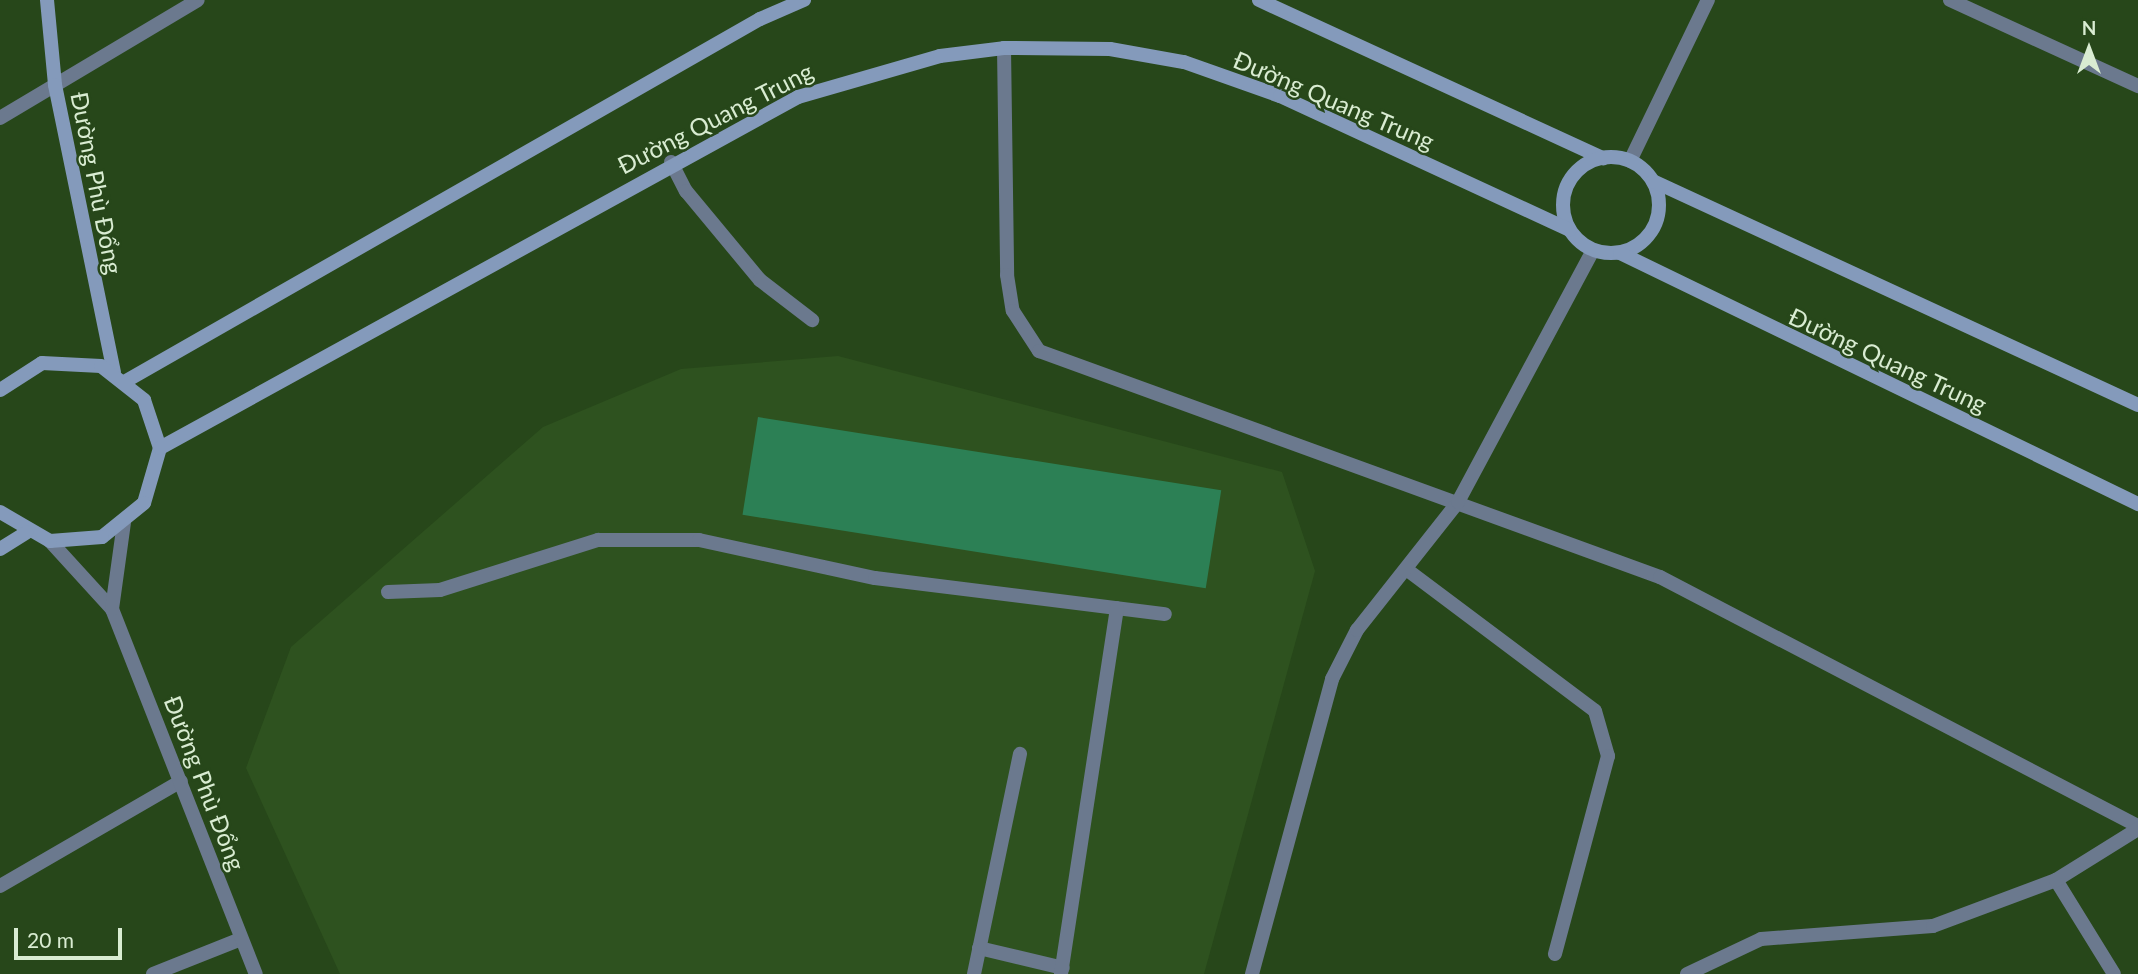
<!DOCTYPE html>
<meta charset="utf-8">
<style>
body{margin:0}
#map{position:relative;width:2138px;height:974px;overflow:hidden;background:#27471a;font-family:Lato,sans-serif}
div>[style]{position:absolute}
.built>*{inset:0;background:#2e521f}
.building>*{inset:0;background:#2c8055;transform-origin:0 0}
.service>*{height:14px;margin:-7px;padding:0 7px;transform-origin:7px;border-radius:7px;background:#6b798e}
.minor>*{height:14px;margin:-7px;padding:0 7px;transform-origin:7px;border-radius:7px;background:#6b798e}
.tertiary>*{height:14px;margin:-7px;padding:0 7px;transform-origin:7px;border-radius:7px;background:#6b798e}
.secondary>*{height:14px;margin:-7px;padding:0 7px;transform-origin:7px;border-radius:7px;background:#849abb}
.secondary>.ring{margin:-7px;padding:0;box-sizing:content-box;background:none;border:14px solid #849abb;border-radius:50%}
span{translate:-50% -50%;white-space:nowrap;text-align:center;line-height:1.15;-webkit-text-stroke:5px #27471a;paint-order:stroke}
.street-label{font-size:24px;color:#d9ecd2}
.north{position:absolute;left:2054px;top:14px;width:70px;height:70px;-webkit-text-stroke:5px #27471a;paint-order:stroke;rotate:0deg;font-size:19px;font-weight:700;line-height:28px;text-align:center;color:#d9ecd2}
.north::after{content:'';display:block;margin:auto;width:24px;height:32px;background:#d9ecd2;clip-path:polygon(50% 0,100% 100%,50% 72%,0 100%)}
.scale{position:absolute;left:14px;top:928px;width:108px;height:32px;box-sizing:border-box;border:4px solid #d9ecd2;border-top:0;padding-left:9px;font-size:21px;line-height:24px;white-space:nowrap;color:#d9ecd2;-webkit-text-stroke:5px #27471a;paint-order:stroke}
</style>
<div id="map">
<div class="built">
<i style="clip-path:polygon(838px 356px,1282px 472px,1315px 571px,1204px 974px,340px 974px,246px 768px,291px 647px,543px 427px,681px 369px)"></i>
</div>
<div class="building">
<i style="left:758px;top:417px;width:469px;height:99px;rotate:9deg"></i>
</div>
<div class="service">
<i style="left:671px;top:162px;width:33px;rotate:63deg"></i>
<i style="left:686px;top:191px;width:116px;rotate:50.3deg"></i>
<i style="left:760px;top:280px;width:66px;rotate:37.6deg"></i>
<i style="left:1406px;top:569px;width:236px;rotate:36.9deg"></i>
<i style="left:1595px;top:711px;width:47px;rotate:73.9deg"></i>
<i style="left:1608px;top:756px;width:205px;rotate:105deg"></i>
<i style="left:388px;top:592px;width:52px;rotate:-2.2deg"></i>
<i style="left:440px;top:590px;width:166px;rotate:-17.6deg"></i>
<i style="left:598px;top:540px;width:101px"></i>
<i style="left:699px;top:540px;width:180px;rotate:12.2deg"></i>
<i style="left:875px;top:578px;width:292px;rotate:7.1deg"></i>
<i style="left:979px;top:948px;width:86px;rotate:13.4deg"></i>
<i style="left:153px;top:974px;width:95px;rotate:-21.7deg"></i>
<i style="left:974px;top:974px;width:225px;rotate:-78.2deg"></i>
<i style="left:1061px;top:974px;width:370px;rotate:-81.3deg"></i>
</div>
<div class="minor">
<i style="left:1950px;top:0;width:207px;rotate:24.6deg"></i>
<i style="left:1004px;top:48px;width:227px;rotate:89.2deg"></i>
<i style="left:1007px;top:275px;width:36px;rotate:81deg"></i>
<i style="left:1013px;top:311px;width:48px;rotate:57deg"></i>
<i style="left:1039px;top:351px;width:661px;rotate:20deg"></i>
<i style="left:1660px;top:577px;width:539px;rotate:27.52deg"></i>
<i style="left:0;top:118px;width:230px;rotate:-30.8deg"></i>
<i style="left:1630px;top:161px;width:179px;rotate:-64.2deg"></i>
<i style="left:2056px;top:880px;width:110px;rotate:58.3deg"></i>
<i style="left:0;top:886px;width:209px;rotate:-30.1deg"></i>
<i style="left:1252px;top:974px;width:306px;rotate:-74.8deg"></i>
<i style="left:1332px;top:679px;width:55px;rotate:-63deg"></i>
<i style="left:1357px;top:630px;width:163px;rotate:-51.7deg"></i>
<i style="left:1458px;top:502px;width:286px;rotate:-61.8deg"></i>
<i style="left:1687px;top:974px;width:82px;rotate:-25.3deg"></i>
<i style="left:1761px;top:939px;width:172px;rotate:-4.3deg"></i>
<i style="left:1933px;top:926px;width:131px;rotate:-20.5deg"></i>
<i style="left:2056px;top:880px;width:97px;rotate:-31.9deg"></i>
</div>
<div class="tertiary">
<i style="left:50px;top:541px;width:92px;rotate:47.6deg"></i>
<i style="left:112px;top:609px;width:392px;rotate:68.5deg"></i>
<i style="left:112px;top:609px;width:87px;rotate:-82.1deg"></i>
</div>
<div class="secondary">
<i style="left:47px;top:0;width:85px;rotate:84.6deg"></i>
<i style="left:55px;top:85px;width:293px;rotate:78.4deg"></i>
<i style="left:1259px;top:0;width:379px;rotate:24.7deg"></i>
<i class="ring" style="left:1563px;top:157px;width:82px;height:82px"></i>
<i style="left:1653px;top:181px;width:534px;rotate:24.79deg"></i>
<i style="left:1620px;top:253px;width:576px;rotate:25.85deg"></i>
<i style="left:126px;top:381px;width:730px;rotate:-29.73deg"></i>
<i style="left:760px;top:19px;width:48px;rotate:-23.4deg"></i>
<i style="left:0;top:390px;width:50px;rotate:-32.7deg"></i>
<i style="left:42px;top:363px;width:59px;rotate:2.9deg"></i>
<i style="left:101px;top:366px;width:55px;rotate:38.3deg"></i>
<i style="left:144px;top:400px;width:51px;rotate:71.6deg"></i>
<i style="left:160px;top:448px;width:57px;rotate:106.2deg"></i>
<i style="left:144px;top:503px;width:54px;rotate:141deg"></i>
<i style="left:102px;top:537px;width:52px;rotate:175.6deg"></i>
<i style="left:50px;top:541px;width:58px;rotate:-149.9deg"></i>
<i style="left:160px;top:448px;width:728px;rotate:-28.82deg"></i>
<i style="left:798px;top:97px;width:148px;rotate:-16.1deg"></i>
<i style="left:940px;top:56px;width:64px;rotate:-7.1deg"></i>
<i style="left:1004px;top:48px;width:106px;rotate:0.5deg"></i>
<i style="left:1110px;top:49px;width:75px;rotate:10deg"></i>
<i style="left:1184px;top:62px;width:102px;rotate:19.5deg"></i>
<i style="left:1280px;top:96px;width:319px;rotate:24.8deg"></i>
<i style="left:0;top:549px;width:31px;rotate:-32deg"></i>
</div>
<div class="street-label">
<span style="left:1334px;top:100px;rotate:23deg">Đường Quang Trung</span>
<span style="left:715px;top:118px;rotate:-27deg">Đường Quang Trung</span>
<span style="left:97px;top:183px;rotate:79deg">Đường Phù Đổng</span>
<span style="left:1888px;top:360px;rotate:25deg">Đường Quang Trung</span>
<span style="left:205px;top:783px;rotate:69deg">Đường Phù Đổng</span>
</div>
<div class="north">N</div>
<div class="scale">20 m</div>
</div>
